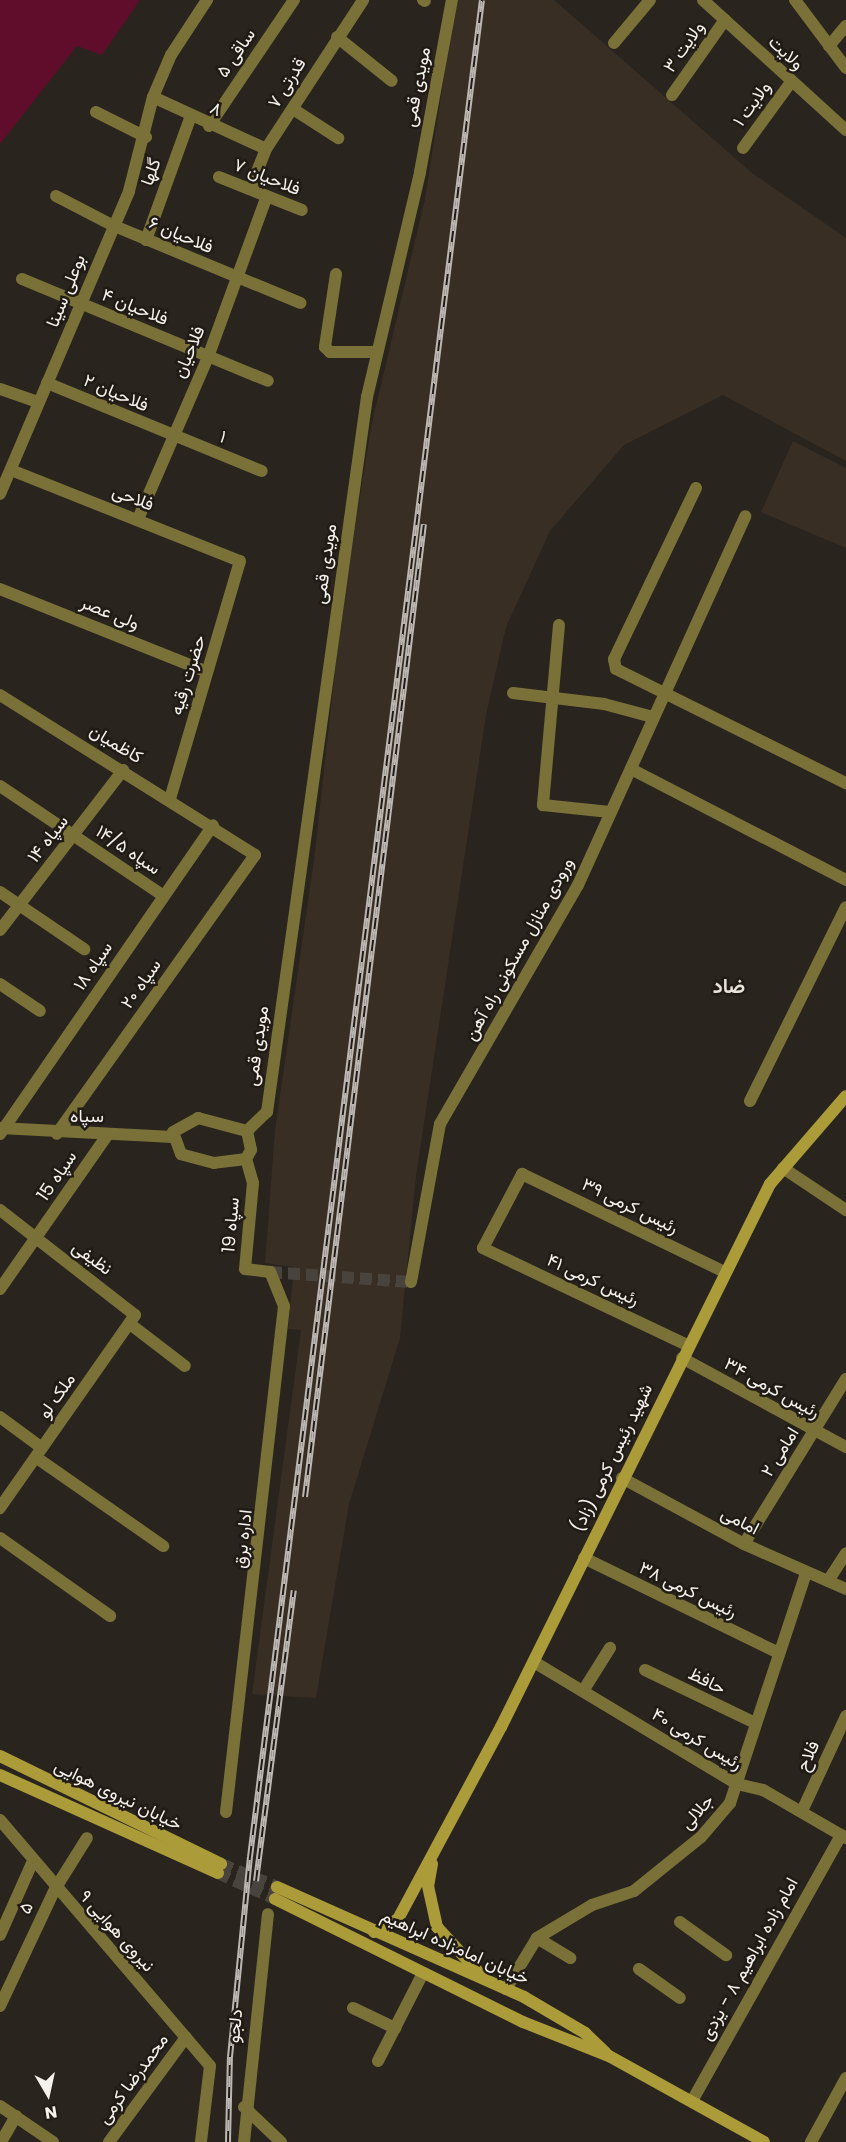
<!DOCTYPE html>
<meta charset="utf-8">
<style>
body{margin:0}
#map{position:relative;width:846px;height:2142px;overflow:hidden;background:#2a241e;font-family:Poppins,Vazirmatn,sans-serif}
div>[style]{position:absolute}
.built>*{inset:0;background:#382e24}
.green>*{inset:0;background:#5f0d2b}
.minor-tunnel>*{height:12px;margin-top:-6px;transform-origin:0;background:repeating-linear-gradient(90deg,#48433d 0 12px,transparent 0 18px)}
.secondary-tunnel>*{height:12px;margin-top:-6px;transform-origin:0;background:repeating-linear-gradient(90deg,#48433d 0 12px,transparent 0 18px)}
.minor>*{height:12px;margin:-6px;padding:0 6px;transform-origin:6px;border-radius:6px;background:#7a7138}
.tertiary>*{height:12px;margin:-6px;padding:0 6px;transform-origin:6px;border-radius:6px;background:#7a7138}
.secondary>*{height:12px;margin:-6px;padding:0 6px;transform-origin:6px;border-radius:6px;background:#ab9c39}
.rail>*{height:6px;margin-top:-3px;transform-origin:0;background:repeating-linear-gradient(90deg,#201b15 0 11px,#bcb7b3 0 22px);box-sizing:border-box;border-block:2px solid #bcb7b3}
span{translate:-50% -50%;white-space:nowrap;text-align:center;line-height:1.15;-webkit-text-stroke:5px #201b15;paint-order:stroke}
.street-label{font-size:18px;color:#f5f1ed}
.neighbourhood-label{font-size:20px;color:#e9e2da;font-weight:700}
.north{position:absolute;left:18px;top:2064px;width:60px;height:60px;-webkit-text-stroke:4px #201b15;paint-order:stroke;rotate:171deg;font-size:16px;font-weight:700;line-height:24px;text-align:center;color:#f5f1ed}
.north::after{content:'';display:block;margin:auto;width:21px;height:27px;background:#f5f1ed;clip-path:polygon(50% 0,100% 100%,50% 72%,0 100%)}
</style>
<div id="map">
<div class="built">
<i style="clip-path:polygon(456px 0,554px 0,752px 173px,846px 238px,846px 461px,723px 395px,624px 445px,550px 531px,506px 627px,486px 715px,416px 1176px,400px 1338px,349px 1504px,316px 1698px,252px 1694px,301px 1330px,288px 1329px,294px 1267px,265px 1263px,275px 1130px,314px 860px,341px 617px,371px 427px,425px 199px)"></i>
<i style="clip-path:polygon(793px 441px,846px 468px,846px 548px,761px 512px)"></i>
</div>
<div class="green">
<i style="clip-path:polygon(0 0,140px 0,102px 55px,77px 46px,0 144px)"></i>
</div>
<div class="minor-tunnel">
<i style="left:270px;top:1272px;width:141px;rotate:4.1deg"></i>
</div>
<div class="secondary-tunnel">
<i style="left:221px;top:1864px;width:61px;rotate:22.3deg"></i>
<i style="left:218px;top:1873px;width:63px;rotate:24.5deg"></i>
</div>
<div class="minor">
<i style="left:423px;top:0;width:2px;rotate:27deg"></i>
<i style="left:703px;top:0;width:193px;rotate:42.3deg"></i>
<i style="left:337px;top:37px;width:70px;rotate:38.7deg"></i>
<i style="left:614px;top:43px;width:56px;rotate:-50.1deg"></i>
<i style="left:829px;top:46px;width:26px;rotate:-50deg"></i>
<i style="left:672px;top:95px;width:92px;rotate:-54.8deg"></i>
<i style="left:153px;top:97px;width:124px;rotate:24.7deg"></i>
<i style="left:293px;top:109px;width:54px;rotate:32.8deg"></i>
<i style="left:96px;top:112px;width:56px;rotate:26.6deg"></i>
<i style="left:209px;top:126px;width:152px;rotate:-56deg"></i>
<i style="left:743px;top:148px;width:82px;rotate:-54deg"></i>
<i style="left:219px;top:177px;width:89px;rotate:21.7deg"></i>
<i style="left:250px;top:189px;width:43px;rotate:-68.2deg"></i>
<i style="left:266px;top:149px;width:178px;rotate:-56.9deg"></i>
<i style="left:56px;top:196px;width:63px;rotate:27.4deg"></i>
<i style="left:112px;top:225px;width:204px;rotate:22.5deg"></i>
<i style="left:146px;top:240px;width:132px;rotate:-70.1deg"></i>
<i style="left:336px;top:274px;width:74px;rotate:98.6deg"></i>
<i style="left:325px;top:347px;width:7px;rotate:45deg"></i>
<i style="left:330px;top:352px;width:47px"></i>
<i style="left:22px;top:279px;width:266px;rotate:22.5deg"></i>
<i style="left:47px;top:383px;width:232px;rotate:22.3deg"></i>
<i style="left:0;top:389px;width:40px;rotate:18.9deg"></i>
<i style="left:11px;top:470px;width:246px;rotate:21.7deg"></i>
<i style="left:240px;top:561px;width:248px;rotate:106.4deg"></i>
<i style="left:696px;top:488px;width:190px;rotate:115.6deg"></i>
<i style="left:614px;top:659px;width:10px;rotate:79deg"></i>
<i style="left:616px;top:669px;width:257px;rotate:26.4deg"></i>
<i style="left:0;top:494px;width:329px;rotate:-66.9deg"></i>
<i style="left:129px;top:191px;width:97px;rotate:-75.7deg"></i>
<i style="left:153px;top:97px;width:46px;rotate:-66.8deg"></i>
<i style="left:171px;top:55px;width:66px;rotate:-56.8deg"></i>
<i style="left:138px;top:519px;width:176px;rotate:-66.6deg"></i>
<i style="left:208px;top:357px;width:171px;rotate:-69.9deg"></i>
<i style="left:0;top:589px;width:223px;rotate:21.8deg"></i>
<i style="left:559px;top:625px;width:181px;rotate:95.1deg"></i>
<i style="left:543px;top:805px;width:67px;rotate:6deg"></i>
<i style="left:513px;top:693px;width:92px;rotate:6.9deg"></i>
<i style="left:604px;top:704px;width:51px;rotate:14.9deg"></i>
<i style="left:0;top:695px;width:301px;rotate:32.1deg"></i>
<i style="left:255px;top:855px;width:342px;rotate:125.4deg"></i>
<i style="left:631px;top:769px;width:242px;rotate:27.3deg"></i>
<i style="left:0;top:786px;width:195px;rotate:33.9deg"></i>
<i style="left:0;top:892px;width:102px;rotate:34.2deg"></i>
<i style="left:0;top:930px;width:202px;rotate:-52.4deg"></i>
<i style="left:0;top:984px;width:48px;rotate:34deg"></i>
<i style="left:750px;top:1101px;width:216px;rotate:-63.7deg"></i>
<i style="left:0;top:1134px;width:375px;rotate:-55.4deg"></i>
<i style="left:783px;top:1168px;width:76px;rotate:33.7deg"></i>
<i style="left:0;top:1210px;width:171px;rotate:37.9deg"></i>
<i style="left:135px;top:1315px;width:236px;rotate:125deg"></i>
<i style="left:411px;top:1282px;width:161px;rotate:-79.6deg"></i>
<i style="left:440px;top:1124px;width:276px;rotate:-60deg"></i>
<i style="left:578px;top:885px;width:405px;rotate:-65.6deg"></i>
<i style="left:0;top:1289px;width:189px;rotate:-55.1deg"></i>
<i style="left:130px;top:1324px;width:69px;rotate:37.4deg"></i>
<i style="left:687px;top:1345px;width:226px;rotate:-154.6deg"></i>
<i style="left:483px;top:1248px;width:84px;rotate:-62.2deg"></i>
<i style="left:522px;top:1174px;width:223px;rotate:25.8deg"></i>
<i style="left:682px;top:1358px;width:187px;rotate:28.5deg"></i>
<i style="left:0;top:1417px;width:52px;rotate:36.4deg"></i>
<i style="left:37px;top:1458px;width:154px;rotate:34.9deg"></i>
<i style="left:0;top:1538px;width:135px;rotate:35.3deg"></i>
<i style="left:744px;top:1544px;width:194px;rotate:-58.3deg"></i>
<i style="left:584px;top:1558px;width:215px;rotate:26deg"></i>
<i style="left:828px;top:1581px;width:33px;rotate:-57deg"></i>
<i style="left:534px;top:1662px;width:237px;rotate:31deg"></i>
<i style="left:737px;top:1784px;width:27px;rotate:13deg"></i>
<i style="left:763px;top:1790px;width:96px;rotate:30deg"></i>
<i style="left:645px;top:1670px;width:122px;rotate:25.7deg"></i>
<i style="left:583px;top:1691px;width:51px;rotate:-57.9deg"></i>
<i style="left:802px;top:1811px;width:105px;rotate:-65.1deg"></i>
<i style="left:226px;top:1812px;width:509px;rotate:-83.46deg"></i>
<i style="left:284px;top:1306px;width:37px;rotate:-112deg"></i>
<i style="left:270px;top:1272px;width:25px;rotate:-173deg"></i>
<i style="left:245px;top:1269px;width:86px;rotate:-84.7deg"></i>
<i style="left:253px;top:1183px;width:25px;rotate:-106deg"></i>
<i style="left:0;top:1820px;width:323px;rotate:49.5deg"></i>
<i style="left:210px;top:2066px;width:77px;rotate:96.8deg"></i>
<i style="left:680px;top:1922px;width:57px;rotate:35.7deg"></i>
<i style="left:0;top:1935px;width:79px;rotate:-66deg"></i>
<i style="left:537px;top:1938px;width:39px;rotate:31deg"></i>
<i style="left:639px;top:1969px;width:50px;rotate:35.3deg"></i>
<i style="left:506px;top:1989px;width:60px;rotate:-58.7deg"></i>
<i style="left:537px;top:1938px;width:64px;rotate:-31deg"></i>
<i style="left:592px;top:1905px;width:44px;rotate:-18.4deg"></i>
<i style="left:634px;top:1891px;width:86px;rotate:-38.9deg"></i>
<i style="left:701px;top:1837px;width:45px;rotate:-49.5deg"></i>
<i style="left:730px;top:1803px;width:242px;rotate:-71.7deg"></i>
<i style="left:0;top:2006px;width:129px;rotate:-64.8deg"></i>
<i style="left:55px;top:1889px;width:60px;rotate:-57.9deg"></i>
<i style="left:353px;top:2008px;width:47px;rotate:25.5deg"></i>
<i style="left:378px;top:2061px;width:99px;rotate:-62.9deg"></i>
<i style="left:692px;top:2101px;width:305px;rotate:-60.7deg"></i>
<i style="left:0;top:2106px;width:64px;rotate:34.2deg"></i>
<i style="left:1px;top:2142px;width:30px;rotate:-60deg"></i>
<i style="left:109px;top:2142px;width:130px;rotate:-53.7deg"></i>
<i style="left:811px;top:2142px;width:73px;rotate:-61.3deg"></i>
</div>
<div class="tertiary">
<i style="left:795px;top:0;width:85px;rotate:53.1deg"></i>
<i style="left:198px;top:1118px;width:51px;rotate:14.9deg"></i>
<i style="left:247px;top:1131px;width:19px;rotate:78deg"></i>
<i style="left:251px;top:1150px;width:10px;rotate:119deg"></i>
<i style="left:246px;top:1159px;width:32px;rotate:173deg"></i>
<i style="left:214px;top:1163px;width:34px;rotate:-165deg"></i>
<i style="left:181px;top:1154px;width:23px;rotate:-110deg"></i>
<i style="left:173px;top:1132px;width:29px;rotate:-29deg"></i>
<i style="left:0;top:1128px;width:173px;rotate:3deg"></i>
<i style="left:247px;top:1131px;width:28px;rotate:-44deg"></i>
<i style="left:267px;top:1112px;width:722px;rotate:-82.04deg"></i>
<i style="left:367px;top:397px;width:231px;rotate:-76.7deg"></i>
<i style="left:420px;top:172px;width:175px;rotate:-79.5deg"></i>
<i style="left:622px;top:1478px;width:139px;rotate:28.4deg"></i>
<i style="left:744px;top:1544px;width:111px;rotate:23.8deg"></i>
<i style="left:244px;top:2107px;width:51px;rotate:43.4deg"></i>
<i style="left:244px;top:2142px;width:229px;rotate:-84deg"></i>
</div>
<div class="secondary">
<i style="left:0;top:1756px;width:246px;rotate:26deg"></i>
<i style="left:0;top:1775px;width:239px;rotate:24.2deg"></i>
<i style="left:432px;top:1864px;width:22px;rotate:100deg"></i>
<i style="left:428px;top:1886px;width:42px;rotate:77.6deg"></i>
<i style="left:437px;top:1927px;width:67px;rotate:47.4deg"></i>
<i style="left:277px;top:1887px;width:270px;rotate:24deg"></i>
<i style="left:524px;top:1997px;width:71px;rotate:30.5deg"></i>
<i style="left:585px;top:2033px;width:29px;rotate:44deg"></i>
<i style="left:275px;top:1899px;width:277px;rotate:26.4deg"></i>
<i style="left:523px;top:2022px;width:92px;rotate:21.6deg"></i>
<i style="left:609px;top:2056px;width:177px;rotate:29deg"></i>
<i style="left:374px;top:1932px;width:27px;rotate:-28deg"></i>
<i style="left:398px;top:1919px;width:218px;rotate:-61.8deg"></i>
<i style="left:501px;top:1727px;width:606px;rotate:-63.65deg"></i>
<i style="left:770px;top:1184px;width:116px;rotate:-49.2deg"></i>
</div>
<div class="rail">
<i style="left:305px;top:1497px;width:980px;rotate:-83.03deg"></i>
<i style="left:256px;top:1881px;width:293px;rotate:-82.6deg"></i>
<i style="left:228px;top:2142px;width:85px;rotate:-88.7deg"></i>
<i style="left:230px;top:2057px;width:201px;rotate:-84.3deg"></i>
<i style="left:250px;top:1857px;width:1871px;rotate:-82.88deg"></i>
</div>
<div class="street-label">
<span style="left:684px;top:47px;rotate:-55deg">ولایت ۳</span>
<span style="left:236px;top:53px;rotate:-56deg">ساقی ۵</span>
<span style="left:786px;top:53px;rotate:43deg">ولایت</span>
<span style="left:287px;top:83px;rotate:-58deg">قدرتی ۷</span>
<span style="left:417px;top:87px;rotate:-79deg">مویدی قمی</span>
<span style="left:752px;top:104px;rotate:-54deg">ولایت ۱</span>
<span style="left:216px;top:109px;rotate:25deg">۸</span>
<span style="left:151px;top:172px;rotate:-70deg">گلها</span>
<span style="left:267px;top:177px;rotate:22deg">فلاحیان ۷</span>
<span style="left:181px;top:235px;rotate:23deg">فلاحیان ۶</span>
<span style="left:66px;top:291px;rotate:-68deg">بوعلی سینا</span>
<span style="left:135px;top:307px;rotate:22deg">فلاحیان ۴</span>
<span style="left:189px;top:352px;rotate:-67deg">فلاحیان</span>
<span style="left:116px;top:393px;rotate:23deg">فلاحیان ۲</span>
<span style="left:223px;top:437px;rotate:21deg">۱</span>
<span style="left:133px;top:498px;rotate:21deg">فلاحی</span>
<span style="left:325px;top:564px;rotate:-82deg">مویدی قمی</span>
<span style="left:110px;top:613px;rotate:22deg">ولی عصر</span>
<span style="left:188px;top:675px;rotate:-73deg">حضرت رقیه</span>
<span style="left:116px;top:744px;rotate:31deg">کاظمیان</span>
<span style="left:48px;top:839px;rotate:-52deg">سپاه ۱۴</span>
<span style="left:128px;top:850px;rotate:34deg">سپاه ۱۴/۵</span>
<span style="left:519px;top:949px;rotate:-61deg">ورودی منازل مسکونی راه آهن</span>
<span style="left:93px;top:966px;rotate:-56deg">سپاه ۱۸</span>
<span style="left:141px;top:984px;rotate:-55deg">سپاه ۲۰</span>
<span style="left:257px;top:1046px;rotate:-82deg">مویدی قمی</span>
<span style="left:87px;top:1116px">سپاه</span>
<span style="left:57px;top:1176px;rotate:-56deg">سپاه 15</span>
<span style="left:630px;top:1206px;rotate:26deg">رئیس کرمی ۳۹</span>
<span style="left:231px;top:1225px;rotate:-85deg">سپاه 19</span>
<span style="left:92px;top:1258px;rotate:36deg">نظیفی</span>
<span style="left:593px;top:1280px;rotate:25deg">رئیس کرمی ۴۱</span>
<span style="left:772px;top:1388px;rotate:29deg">رئیس کرمی ۳۴</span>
<span style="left:57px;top:1396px;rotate:-55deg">ملک لو</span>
<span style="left:780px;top:1452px;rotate:-58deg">امامی ۲</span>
<span style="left:612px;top:1458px;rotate:-64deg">شهید رئیس کرمی (زاد)</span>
<span style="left:740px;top:1521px;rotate:27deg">امامی</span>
<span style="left:243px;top:1539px;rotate:-84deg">اداره برق</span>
<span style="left:688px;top:1590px;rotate:26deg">رئیس کرمی ۳۸</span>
<span style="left:707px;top:1681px;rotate:26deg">حافظ</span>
<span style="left:697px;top:1739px;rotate:31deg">رئیس کرمی ۴۰</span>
<span style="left:808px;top:1756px;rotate:-65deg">فلاح</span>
<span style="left:118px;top:1795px;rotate:26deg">خیابان نیروی هوایی</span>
<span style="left:697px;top:1812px;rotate:-48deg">جلالی</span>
<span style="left:26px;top:1908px;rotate:-65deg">۵</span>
<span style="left:117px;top:1931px;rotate:48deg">نیروی هوایی ۹</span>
<span style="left:455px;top:1947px;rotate:24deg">خیابان امامزاده ابراهیم</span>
<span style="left:749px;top:1959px;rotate:-61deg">امام زاده ابراهیم ۸ - یزدی</span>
<span style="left:235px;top:2026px;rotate:-84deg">دلجو</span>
<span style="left:133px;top:2079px;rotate:-54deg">محمدرضا کرمی</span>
</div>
<div class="neighbourhood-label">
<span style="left:729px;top:986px">ضاد</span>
</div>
<div class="north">N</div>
</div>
